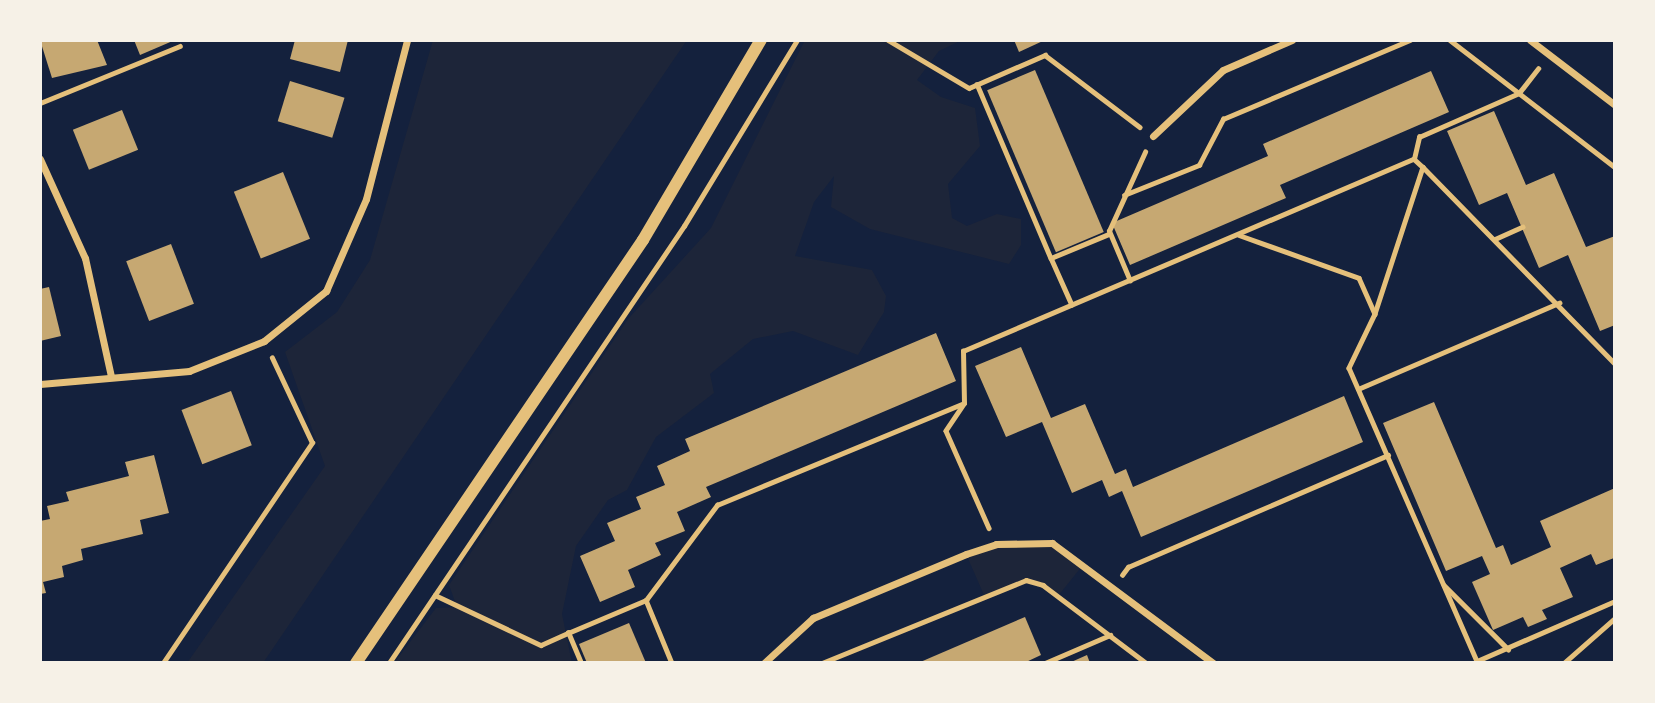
<!DOCTYPE html>
<style>
body{margin:0}
#map{position:relative;width:1655px;height:703px;overflow:hidden;background:#14213d;font-family:"PT Sans",sans-serif}
div>[style]{position:absolute}
.green>*{inset:0;background:#1d2539}
.building>*{inset:0;background:#c6a872;transform-origin:0 0}
.path>*{height:4.5px;margin:-2.25px;padding:0 2.25px;transform-origin:2.25px;border-radius:2.25px;background:#e5c07b}
.service>*{height:5px;margin:-2.5px;padding:0 2.5px;transform-origin:2.5px;border-radius:2.5px;background:#e5c07b}
.minor>*{height:7px;margin:-3.5px;padding:0 3.5px;transform-origin:3.5px;border-radius:3.5px;background:#e5c07b}
.tertiary>*{height:12px;margin:-6px;padding:0 6px;transform-origin:6px;border-radius:6px;background:#e5c07b}
span{translate:-50% -50%;white-space:nowrap;text-align:center;line-height:1.15;-webkit-text-stroke:5px #f6f1e7;paint-order:stroke}
.frame{position:absolute;inset:0;border:42px solid #f6f1e7;pointer-events:none}
</style>
<div id="map">
<div class="green">
<i style="clip-path:polygon(433px 40px,687px 40px,263px 663px,187px 663px,325px 466px,285px 352px,337px 312px,370px 260px)"></i>
<i style="clip-path:polygon(805px 40px,962px 40px,939px 51px,917px 80px,941px 97px,975px 108px,980px 146px,948px 184px,952px 218px,967px 226px,997px 214px,1021px 219px,1021px 245px,1009px 264px,870px 229px,831px 207px,834px 176px,814px 202px,795px 256px,872px 270px,886px 296px,884px 312px,858px 355px,793px 331px,753px 339px,710px 374px,714px 393px,656px 437px,627px 490px,608px 500px,576px 546px,562px 614px,572px 663px,394px 663px,436px 608px,457px 607px,449px 585px,628px 319px,711px 228px)"></i>
<i style="clip-path:polygon(1052px 543px,1083px 565px,1058px 596px,1026px 580px,984px 595px,966px 554px,996px 544px)"></i>
</div>
<div class="building">
<i style="clip-path:polygon(40px 40px,97px 40px,107px 65px,52px 78px)"></i>
<i style="clip-path:polygon(134px 40px,175px 40px,140px 55px)"></i>
<i style="clip-path:polygon(295px 40px,348px 40px,340px 72px,290px 59px)"></i>
<i style="clip-path:polygon(1014px 40px,1045px 40px,1019px 52px)"></i>
<i style="left:1035px;top:70px;width:176px;height:52px;rotate:67deg"></i>
<i style="clip-path:polygon(1431px 71px,1449px 112px,1280px 185px,1286px 198px,1130px 265px,1112px 223px,1268px 156px,1263px 144px)"></i>
<i style="left:290px;top:81px;width:57px;height:42px;rotate:17deg"></i>
<i style="left:122px;top:110px;width:43px;height:53px;rotate:68deg"></i>
<i style="clip-path:polygon(1494px 111px,1526px 185px,1554px 173px,1586px 247px,1615px 236px,1615px 325px,1600px 331px,1568px 255px,1539px 268px,1507px 193px,1479px 205px,1447px 131px)"></i>
<i style="left:283px;top:172px;width:72px;height:53px;rotate:68deg"></i>
<i style="left:171px;top:244px;width:64px;height:48px;rotate:69deg"></i>
<i style="clip-path:polygon(49px 287px,61px 336px,40px 341px,40px 289px)"></i>
<i style="clip-path:polygon(936px 333px,956px 381px,706px 487px,711px 497px,677px 512px,685px 531px,655px 543px,661px 555px,628px 570px,635px 587px,600px 602px,580px 556px,615px 541px,607px 523px,641px 509px,636px 497px,665px 485px,657px 466px,690px 451px,685px 439px)"></i>
<i style="clip-path:polygon(1021px 347px,1051px 418px,1085px 404px,1115px 474px,1126px 469px,1133px 487px,1344px 396px,1363px 442px,1141px 537px,1122px 491px,1109px 497px,1102px 480px,1072px 493px,1042px 422px,1006px 437px,975px 366px)"></i>
<i style="left:231px;top:391px;width:58px;height:53px;rotate:69deg"></i>
<i style="clip-path:polygon(1434px 402px,1496px 548px,1503px 545px,1511px 565px,1551px 547px,1540px 521px,1615px 488px,1614px 558px,1596px 565px,1591px 554px,1560px 568px,1573px 597px,1542px 610px,1547px 619px,1528px 627px,1523px 617px,1493px 630px,1472px 582px,1490px 574px,1482px 556px,1446px 571px,1383px 423px)"></i>
<i style="clip-path:polygon(154px 455px,169px 513px,140px 520px,143px 534px,81px 549px,83px 560px,62px 566px,64px 577px,43px 582px,46px 593px,40px 594px,40px 521px,50px 519px,47px 506px,69px 501px,66px 492px,129px 476px,125px 462px)"></i>
<i style="clip-path:polygon(1025px 617px,1041px 655px,1024px 663px,918px 663px)"></i>
<i style="clip-path:polygon(629px 623px,646px 663px,587px 663px,579px 644px)"></i>
<i style="clip-path:polygon(1087px 655px,1090px 663px,1069px 663px)"></i>
</div>
<div class="path">
<i style="left:888px;top:40px;width:94px;rotate:30.7deg"></i>
<i style="left:969px;top:88px;width:83px;rotate:-23.5deg"></i>
<i style="left:1045px;top:55px;width:119px;rotate:37.2deg"></i>
<i style="left:1450px;top:40px;width:208px;rotate:37.6deg"></i>
<i style="left:977px;top:84px;width:189px;rotate:67deg"></i>
<i style="left:1051px;top:258px;width:63px;rotate:-22.5deg"></i>
<i style="left:1414px;top:159px;width:23px;rotate:-77deg"></i>
<i style="left:1419px;top:137px;width:109px;rotate:-23.7deg"></i>
<i style="left:1519px;top:93px;width:31px;rotate:-52deg"></i>
<i style="left:1423px;top:167px;width:275px;rotate:45.7deg"></i>
<i style="left:1124px;top:195px;width:81px;rotate:-21.8deg"></i>
<i style="left:1199px;top:165px;width:52px;rotate:-62.4deg"></i>
<i style="left:1223px;top:119px;width:203px;rotate:-22.9deg"></i>
<i style="left:1239px;top:235px;width:127px;rotate:19.7deg"></i>
<i style="left:1359px;top:278px;width:39px;rotate:66deg"></i>
<i style="left:1375px;top:314px;width:60px;rotate:115.7deg"></i>
<i style="left:1349px;top:368px;width:322px;rotate:66.4deg"></i>
<i style="left:1495px;top:239px;width:30px;rotate:-24deg"></i>
<i style="left:1051px;top:258px;width:51px;rotate:65.9deg"></i>
<i style="left:1130px;top:281px;width:54px;rotate:-112.8deg"></i>
<i style="left:1109px;top:231px;width:87px;rotate:-65.5deg"></i>
<i style="left:1358px;top:389px;width:219px;rotate:-23.2deg"></i>
<i style="left:964px;top:404px;width:32px;rotate:124deg"></i>
<i style="left:946px;top:431px;width:106px;rotate:66.1deg"></i>
<i style="left:1122px;top:575px;width:10px;rotate:-53deg"></i>
<i style="left:1128px;top:567px;width:283px;rotate:-23.3deg"></i>
<i style="left:1444px;top:585px;width:91px;rotate:45deg"></i>
<i style="left:435px;top:595px;width:117px;rotate:25.3deg"></i>
<i style="left:541px;top:645px;width:30px;rotate:-24deg"></i>
<i style="left:646px;top:600px;width:68px;rotate:67.6deg"></i>
<i style="left:1477px;top:661px;width:150px;rotate:-23.5deg"></i>
<i style="left:163px;top:663px;width:266px;rotate:-55.9deg"></i>
<i style="left:312px;top:443px;width:94px;rotate:-115.2deg"></i>
<i style="left:389px;top:663px;width:527px;rotate:-55.98deg"></i>
<i style="left:684px;top:226px;width:218px;rotate:-58.7deg"></i>
<i style="left:581px;top:663px;width:33px;rotate:-113deg"></i>
<i style="left:568px;top:633px;width:85px;rotate:-22.9deg"></i>
<i style="left:646px;top:600px;width:119px;rotate:-53.2deg"></i>
<i style="left:717px;top:505px;width:267px;rotate:-22.4deg"></i>
<i style="left:964px;top:403px;width:52px;rotate:-91.1deg"></i>
<i style="left:963px;top:351px;width:490px;rotate:-23.1deg"></i>
<i style="left:1414px;top:159px;width:12px;rotate:42deg"></i>
<i style="left:1423px;top:167px;width:155px;rotate:108.1deg"></i>
<i style="left:822px;top:663px;width:220px;rotate:-22.1deg"></i>
<i style="left:1026px;top:580px;width:18px;rotate:16deg"></i>
<i style="left:1043px;top:585px;width:129px;rotate:37.1deg"></i>
<i style="left:1045px;top:663px;width:71px;rotate:-23.3deg"></i>
<i style="left:1564px;top:663px;width:68px;rotate:-41.4deg"></i>
</div>
<div class="service">
<i style="left:40px;top:103px;width:151px;rotate:-22.2deg"></i>
</div>
<div class="minor">
<i style="left:1530px;top:40px;width:107px;rotate:37.4deg"></i>
<i style="left:1153px;top:136px;width:96px;rotate:-43.3deg"></i>
<i style="left:1223px;top:70px;width:75px;rotate:-23.5deg"></i>
<i style="left:40px;top:159px;width:109px;rotate:65.6deg"></i>
<i style="left:85px;top:258px;width:121px;rotate:77.6deg"></i>
<i style="left:40px;top:384px;width:150px;rotate:-5deg"></i>
<i style="left:189px;top:371px;width:81px;rotate:-21.8deg"></i>
<i style="left:264px;top:341px;width:80px;rotate:-38.9deg"></i>
<i style="left:326px;top:291px;width:100px;rotate:-66.5deg"></i>
<i style="left:366px;top:199px;width:164px;rotate:-75.5deg"></i>
<i style="left:764px;top:663px;width:67px;rotate:-42.6deg"></i>
<i style="left:813px;top:618px;width:166px;rotate:-22.7deg"></i>
<i style="left:966px;top:554px;width:32px;rotate:-18deg"></i>
<i style="left:996px;top:544px;width:56px;rotate:-1deg"></i>
<i style="left:1052px;top:543px;width:201px;rotate:36.7deg"></i>
</div>
<div class="tertiary">
<i style="left:356px;top:663px;width:511px;rotate:-55.84deg"></i>
<i style="left:643px;top:240px;width:232px;rotate:-59.5deg"></i>
</div>
<div class="frame"></div>
</div>
